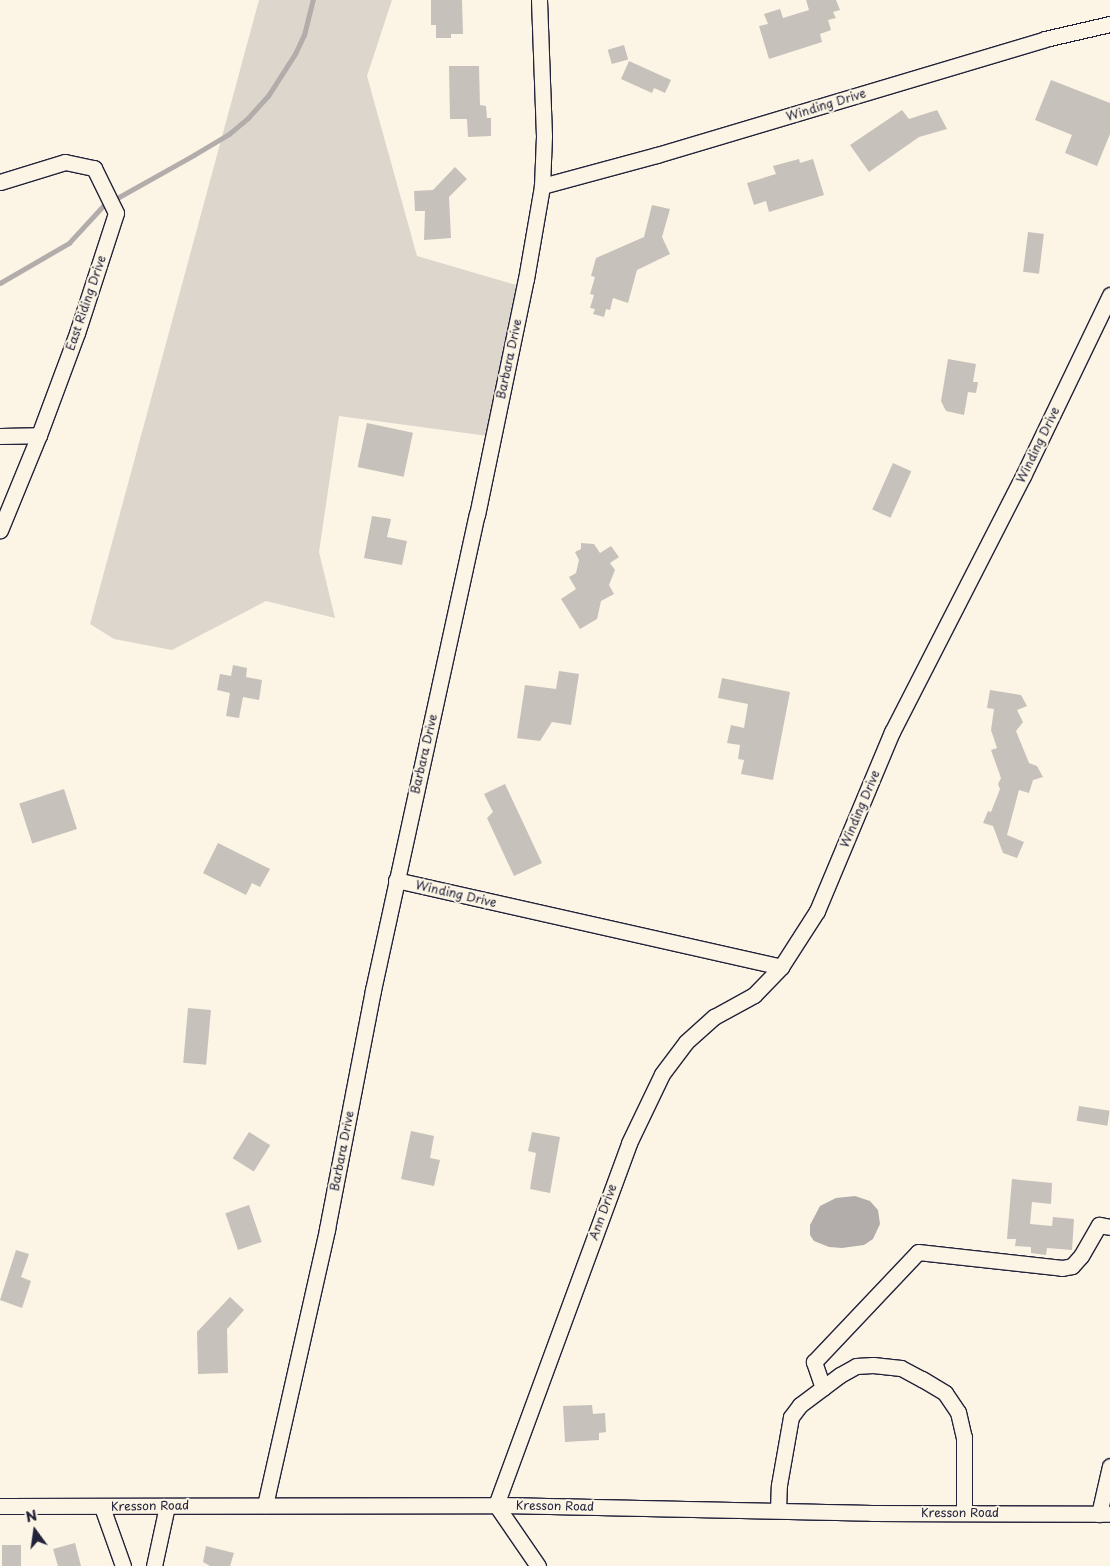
<!DOCTYPE html>
<style>
body{margin:0}
#map{position:relative;width:1110px;height:1566px;overflow:hidden;background:#fcf5e5;font-family:"Playpen Sans",sans-serif}
div>[style]{position:absolute}
.green>*{inset:0;background:#dcd6cc}
.water>*{inset:0;background:#b2adab}
.stream>*{height:4.5px;margin:-2.25px;padding:0 2.25px;transform-origin:2.25px;border-radius:2.25px;background:#b2adab}
.building>*{inset:0;background:#c6c1bb;transform-origin:0 0}
.roads{filter:drop-shadow(1px 0 #22223b) drop-shadow(-1px 0 #22223b) drop-shadow(0 1px #22223b) drop-shadow(0 -1px #22223b)}
.minor>*{height:15px;margin:-7.5px;padding:0 7.5px;transform-origin:7.5px;border-radius:7.5px;background:#fcf5e5}
span{translate:-50% -50%;white-space:nowrap;text-align:center;line-height:1.15;-webkit-text-stroke:4px #fcf5e5;paint-order:stroke}
.street-label{font-size:12px;color:#22223b}
.north{position:absolute;left:10px;top:1506px;width:50px;height:50px;-webkit-text-stroke:4px #fcf5e5;paint-order:stroke;rotate:346deg;font-size:14px;font-weight:700;line-height:20px;text-align:center;color:#22223b}
.north::after{content:'';display:block;margin:auto;width:18px;height:22px;background:#22223b;clip-path:polygon(50% 0,100% 100%,50% 72%,0 100%)}
</style>
<div id="map">
<div class="green">
<i style="clip-path:polygon(259px 0,392px 0,367px 76px,417px 256px,516px 285px,488px 436px,339px 416px,319px 552px,335px 618px,266px 601px,172px 650px,114px 639px,90px 624px)"></i>
</div>
<div class="water">
<i style="clip-path:polygon(855px 1196px,870px 1201px,878px 1210px,880px 1224px,873px 1239px,864px 1245px,842px 1248px,829px 1247px,814px 1241px,810px 1235px,810px 1225px,820px 1206px,836px 1198px)"></i>
</div>
<div class="stream">
<i style="left:0;top:283px;width:80px;rotate:-30.1deg"></i>
<i style="left:69px;top:243px;width:50px;rotate:-47.4deg"></i>
<i style="left:103px;top:206px;width:104px;rotate:-29.3deg"></i>
<i style="left:194px;top:155px;width:41px;rotate:-31deg"></i>
<i style="left:229px;top:134px;width:25px;rotate:-40deg"></i>
<i style="left:248px;top:118px;width:30px;rotate:-48deg"></i>
<i style="left:268px;top:96px;width:50px;rotate:-57.3deg"></i>
<i style="left:295px;top:54px;width:21px;rotate:-65deg"></i>
<i style="left:304px;top:35px;width:36px;rotate:-76deg"></i>
</div>
<div class="building">
<i style="clip-path:polygon(431px 0,462px 0,463px 34px,451px 34px,451px 38px,436px 38px,436px 25px,431px 25px)"></i>
<i style="clip-path:polygon(806px 0,836px 0,840px 10px,833px 12px,836px 18px,828px 20px,831px 30px,820px 34px,822px 42px,769px 59px,759px 26px,768px 24px,764px 14px,780px 9px,783px 18px,809px 10px)"></i>
<i style="left:624px;top:45px;width:15px;height:17px;rotate:74deg"></i>
<i style="clip-path:polygon(629px 61px,671px 80px,665px 93px,654px 88px,652px 93px,621px 79px)"></i>
<i style="clip-path:polygon(449px 66px,479px 66px,480px 105px,486px 106px,487px 118px,491px 118px,491px 136px,468px 137px,467px 119px,450px 119px)"></i>
<i style="clip-path:polygon(1051px 80px,1110px 103px,1110px 134px,1097px 166px,1065px 153px,1072px 135px,1035px 120px)"></i>
<i style="clip-path:polygon(902px 110px,909px 119px,937px 110px,947px 129px,919px 137px,869px 172px,850px 145px)"></i>
<i style="clip-path:polygon(799px 159px,800px 163px,813px 159px,824px 195px,769px 212px,766px 201px,754px 205px,747px 183px,776px 174px,773px 166px)"></i>
<i style="clip-path:polygon(455px 167px,467px 179px,449px 197px,451px 238px,424px 240px,425px 211px,415px 211px,414px 191px,433px 190px)"></i>
<i style="clip-path:polygon(652px 205px,670px 209px,662px 237px,670px 254px,637px 270px,628px 303px,613px 298px,610px 310px,606px 309px,604px 317px,593px 314px,595px 309px,590px 308px,594px 295px,590px 294px,595px 277px,591px 276px,596px 258px,644px 237px)"></i>
<i style="left:1028px;top:232px;width:16px;height:40px;rotate:7deg"></i>
<i style="clip-path:polygon(948px 359px,976px 364px,973px 382px,978px 382px,976px 393px,968px 392px,964px 415px,946px 411px,941px 401px)"></i>
<i style="left:367px;top:423px;width:47px;height:45px;rotate:12deg"></i>
<i style="left:893px;top:463px;width:20px;height:51px;rotate:24deg"></i>
<i style="clip-path:polygon(372px 516px,391px 519px,387px 537px,407px 541px,402px 565px,364px 558px)"></i>
<i style="clip-path:polygon(581px 543px,594px 544px,600px 553px,611px 546px,619px 557px,610px 563px,615px 570px,609px 585px,614px 594px,601px 601px,597px 619px,580px 629px,561px 599px,576px 589px,569px 577px,576px 573px,579px 560px,575px 552px,581px 549px)"></i>
<i style="clip-path:polygon(233px 665px,247px 668px,246px 677px,262px 680px,259px 700px,243px 697px,239px 718px,226px 716px,230px 693px,217px 690px,220px 674px,231px 676px)"></i>
<i style="clip-path:polygon(559px 671px,579px 674px,571px 725px,552px 722px,540px 741px,517px 738px,525px 685px,556px 689px)"></i>
<i style="clip-path:polygon(722px 678px,790px 692px,773px 780px,741px 774px,744px 760px,738px 759px,740px 745px,727px 743px,731px 725px,744px 728px,748px 704px,718px 698px)"></i>
<i style="clip-path:polygon(990px 690px,1021px 695px,1027px 706px,1017px 710px,1023px 722px,1016px 731px,1029px 763px,1037px 766px,1043px 777px,1033px 780px,1029px 793px,1019px 790px,1007px 835px,1024px 842px,1017px 858px,1003px 853px,993px 826px,983px 823px,988px 811px,991px 812px,1000px 789px,998px 784px,1001px 778px,991px 750px,997px 748px,991px 730px,994px 709px,987px 708px)"></i>
<i style="clip-path:polygon(505px 784px,542px 863px,514px 876px,487px 818px,493px 812px,484px 794px)"></i>
<i style="left:64px;top:789px;width:42px;height:47px;rotate:72deg"></i>
<i style="clip-path:polygon(218px 843px,270px 869px,260px 887px,252px 883px,246px 895px,203px 873px)"></i>
<i style="left:188px;top:1008px;width:23px;height:55px;rotate:5deg"></i>
<i style="left:1079px;top:1106px;width:31px;height:15px;rotate:9deg"></i>
<i style="clip-path:polygon(411px 1131px,434px 1136px,430px 1158px,440px 1160px,434px 1186px,401px 1179px)"></i>
<i style="left:249px;top:1132px;width:25px;height:31px;rotate:32deg"></i>
<i style="clip-path:polygon(532px 1132px,560px 1137px,550px 1193px,530px 1189px,536px 1153px,528px 1151px)"></i>
<i style="clip-path:polygon(1012px 1179px,1052px 1183px,1051px 1204px,1032px 1202px,1030px 1224px,1052px 1226px,1053px 1217px,1074px 1219px,1072px 1250px,1047px 1248px,1046px 1255px,1031px 1253px,1031px 1247px,1015px 1246px,1016px 1239px,1007px 1239px)"></i>
<i style="left:249px;top:1205px;width:39px;height:25px;rotate:71deg"></i>
<i style="clip-path:polygon(16px 1250px,29px 1254px,21px 1277px,31px 1281px,22px 1308px,0 1300px)"></i>
<i style="clip-path:polygon(230px 1297px,244px 1310px,227px 1329px,228px 1373px,198px 1374px,197px 1332px)"></i>
<i style="clip-path:polygon(592px 1405px,593px 1414px,605px 1413px,606px 1432px,599px 1433px,599px 1440px,565px 1442px,563px 1406px)"></i>
<i style="clip-path:polygon(75px 1543px,81px 1566px,58px 1566px,53px 1549px)"></i>
<i style="left:2px;top:1545px;width:19px;height:21px"></i>
<i style="clip-path:polygon(206px 1546px,234px 1553px,230px 1566px,210px 1566px,203px 1562px)"></i>
</div>
<div class="roads">
<div class="minor">
<i style="left:0;top:182px;width:68px;rotate:-17.1deg"></i>
<i style="left:65px;top:162px;width:30px;rotate:12deg"></i>
<i style="left:94px;top:168px;width:50px;rotate:63.9deg"></i>
<i style="left:116px;top:213px;width:126px;rotate:108deg"></i>
<i style="left:77px;top:333px;width:109px;rotate:110.4deg"></i>
<i style="left:39px;top:435px;width:103px;rotate:112.3deg"></i>
<i style="left:542px;top:186px;width:119px;rotate:-15.1deg"></i>
<i style="left:657px;top:155px;width:405px;rotate:-16.6deg"></i>
<i style="left:1045px;top:39px;width:67px;rotate:-13deg"></i>
<i style="left:0;top:436px;width:39px;rotate:-1deg"></i>
<i style="left:396px;top:880px;width:395px;rotate:12.7deg"></i>
<i style="left:781px;top:967px;width:67px;rotate:-57.3deg"></i>
<i style="left:817px;top:911px;width:194px;rotate:-67.3deg"></i>
<i style="left:892px;top:732px;width:288px;rotate:-62.9deg"></i>
<i style="left:1023px;top:476px;width:201px;rotate:-64.3deg"></i>
<i style="left:823px;top:1388px;width:28px;rotate:-109deg"></i>
<i style="left:814px;top:1362px;width:151px;rotate:-46.6deg"></i>
<i style="left:918px;top:1252px;width:145px;rotate:6.3deg"></i>
<i style="left:1062px;top:1268px;width:10px;rotate:-11deg"></i>
<i style="left:1072px;top:1266px;width:13px;rotate:-48deg"></i>
<i style="left:1081px;top:1256px;width:36px;rotate:-60deg"></i>
<i style="left:1099px;top:1225px;width:11px;rotate:10deg"></i>
<i style="left:265px;top:1505px;width:283px;rotate:-77.3deg"></i>
<i style="left:327px;top:1229px;width:243px;rotate:-79.1deg"></i>
<i style="left:373px;top:990px;width:486px;rotate:-77.7deg"></i>
<i style="left:477px;top:515px;width:241px;rotate:-78.3deg"></i>
<i style="left:526px;top:279px;width:94px;rotate:-80.2deg"></i>
<i style="left:542px;top:186px;width:50px;rotate:-87.7deg"></i>
<i style="left:544px;top:136px;width:136px;rotate:-92.1deg"></i>
<i style="left:0;top:1506px;width:496px;rotate:-0.1deg"></i>
<i style="left:496px;top:1505px;width:376px;rotate:1.2deg"></i>
<i style="left:872px;top:1513px;width:238px;rotate:0.2deg"></i>
<i style="left:102px;top:1507px;width:63px;rotate:70.4deg"></i>
<i style="left:778px;top:1510px;width:25px;rotate:-88deg"></i>
<i style="left:779px;top:1485px;width:69px;rotate:-80deg"></i>
<i style="left:791px;top:1417px;width:15px;rotate:-53deg"></i>
<i style="left:800px;top:1405px;width:50px;rotate:-36.9deg"></i>
<i style="left:840px;top:1375px;width:18px;rotate:-29deg"></i>
<i style="left:856px;top:1366px;width:17px;rotate:-3deg"></i>
<i style="left:873px;top:1365px;width:28px;rotate:6deg"></i>
<i style="left:901px;top:1368px;width:24px;rotate:28deg"></i>
<i style="left:922px;top:1379px;width:27px;rotate:31deg"></i>
<i style="left:945px;top:1393px;width:23px;rotate:56deg"></i>
<i style="left:958px;top:1412px;width:26px;rotate:77deg"></i>
<i style="left:964px;top:1437px;width:76px;rotate:90deg"></i>
<i style="left:1099px;top:1514px;width:49px;rotate:-77.1deg"></i>
<i style="left:154px;top:1566px;width:61px;rotate:-77.8deg"></i>
<i style="left:538px;top:1566px;width:74px;rotate:-124.5deg"></i>
<i style="left:496px;top:1505px;width:386px;rotate:-69.8deg"></i>
<i style="left:629px;top:1143px;width:76px;rotate:-64.4deg"></i>
<i style="left:662px;top:1074px;width:40px;rotate:-53deg"></i>
<i style="left:686px;top:1042px;width:38px;rotate:-42deg"></i>
<i style="left:714px;top:1017px;width:46px;rotate:-28.8deg"></i>
<i style="left:754px;top:995px;width:39px;rotate:-46deg"></i>
</div>
</div>
<div class="street-label">
<span style="left:826px;top:105px;rotate:-17deg">Winding Drive</span>
<span style="left:86px;top:303px;rotate:-71deg">East Riding Drive</span>
<span style="left:509px;top:359px;rotate:-78deg">Barbara Drive</span>
<span style="left:1038px;top:445px;rotate:-64deg">Winding Drive</span>
<span style="left:424px;top:754px;rotate:-77deg">Barbara Drive</span>
<span style="left:860px;top:809px;rotate:-67deg">Winding Drive</span>
<span style="left:456px;top:894px;rotate:13deg">Winding Drive</span>
<span style="left:342px;top:1151px;rotate:-79deg">Barbara Drive</span>
<span style="left:603px;top:1212px;rotate:-70deg">Ann Drive</span>
<span style="left:150px;top:1506px;rotate:-1deg">Kresson Road</span>
<span style="left:555px;top:1506px;rotate:1deg">Kresson Road</span>
<span style="left:960px;top:1513px">Kresson Road</span>
</div>
<div class="north">N</div>
</div>
